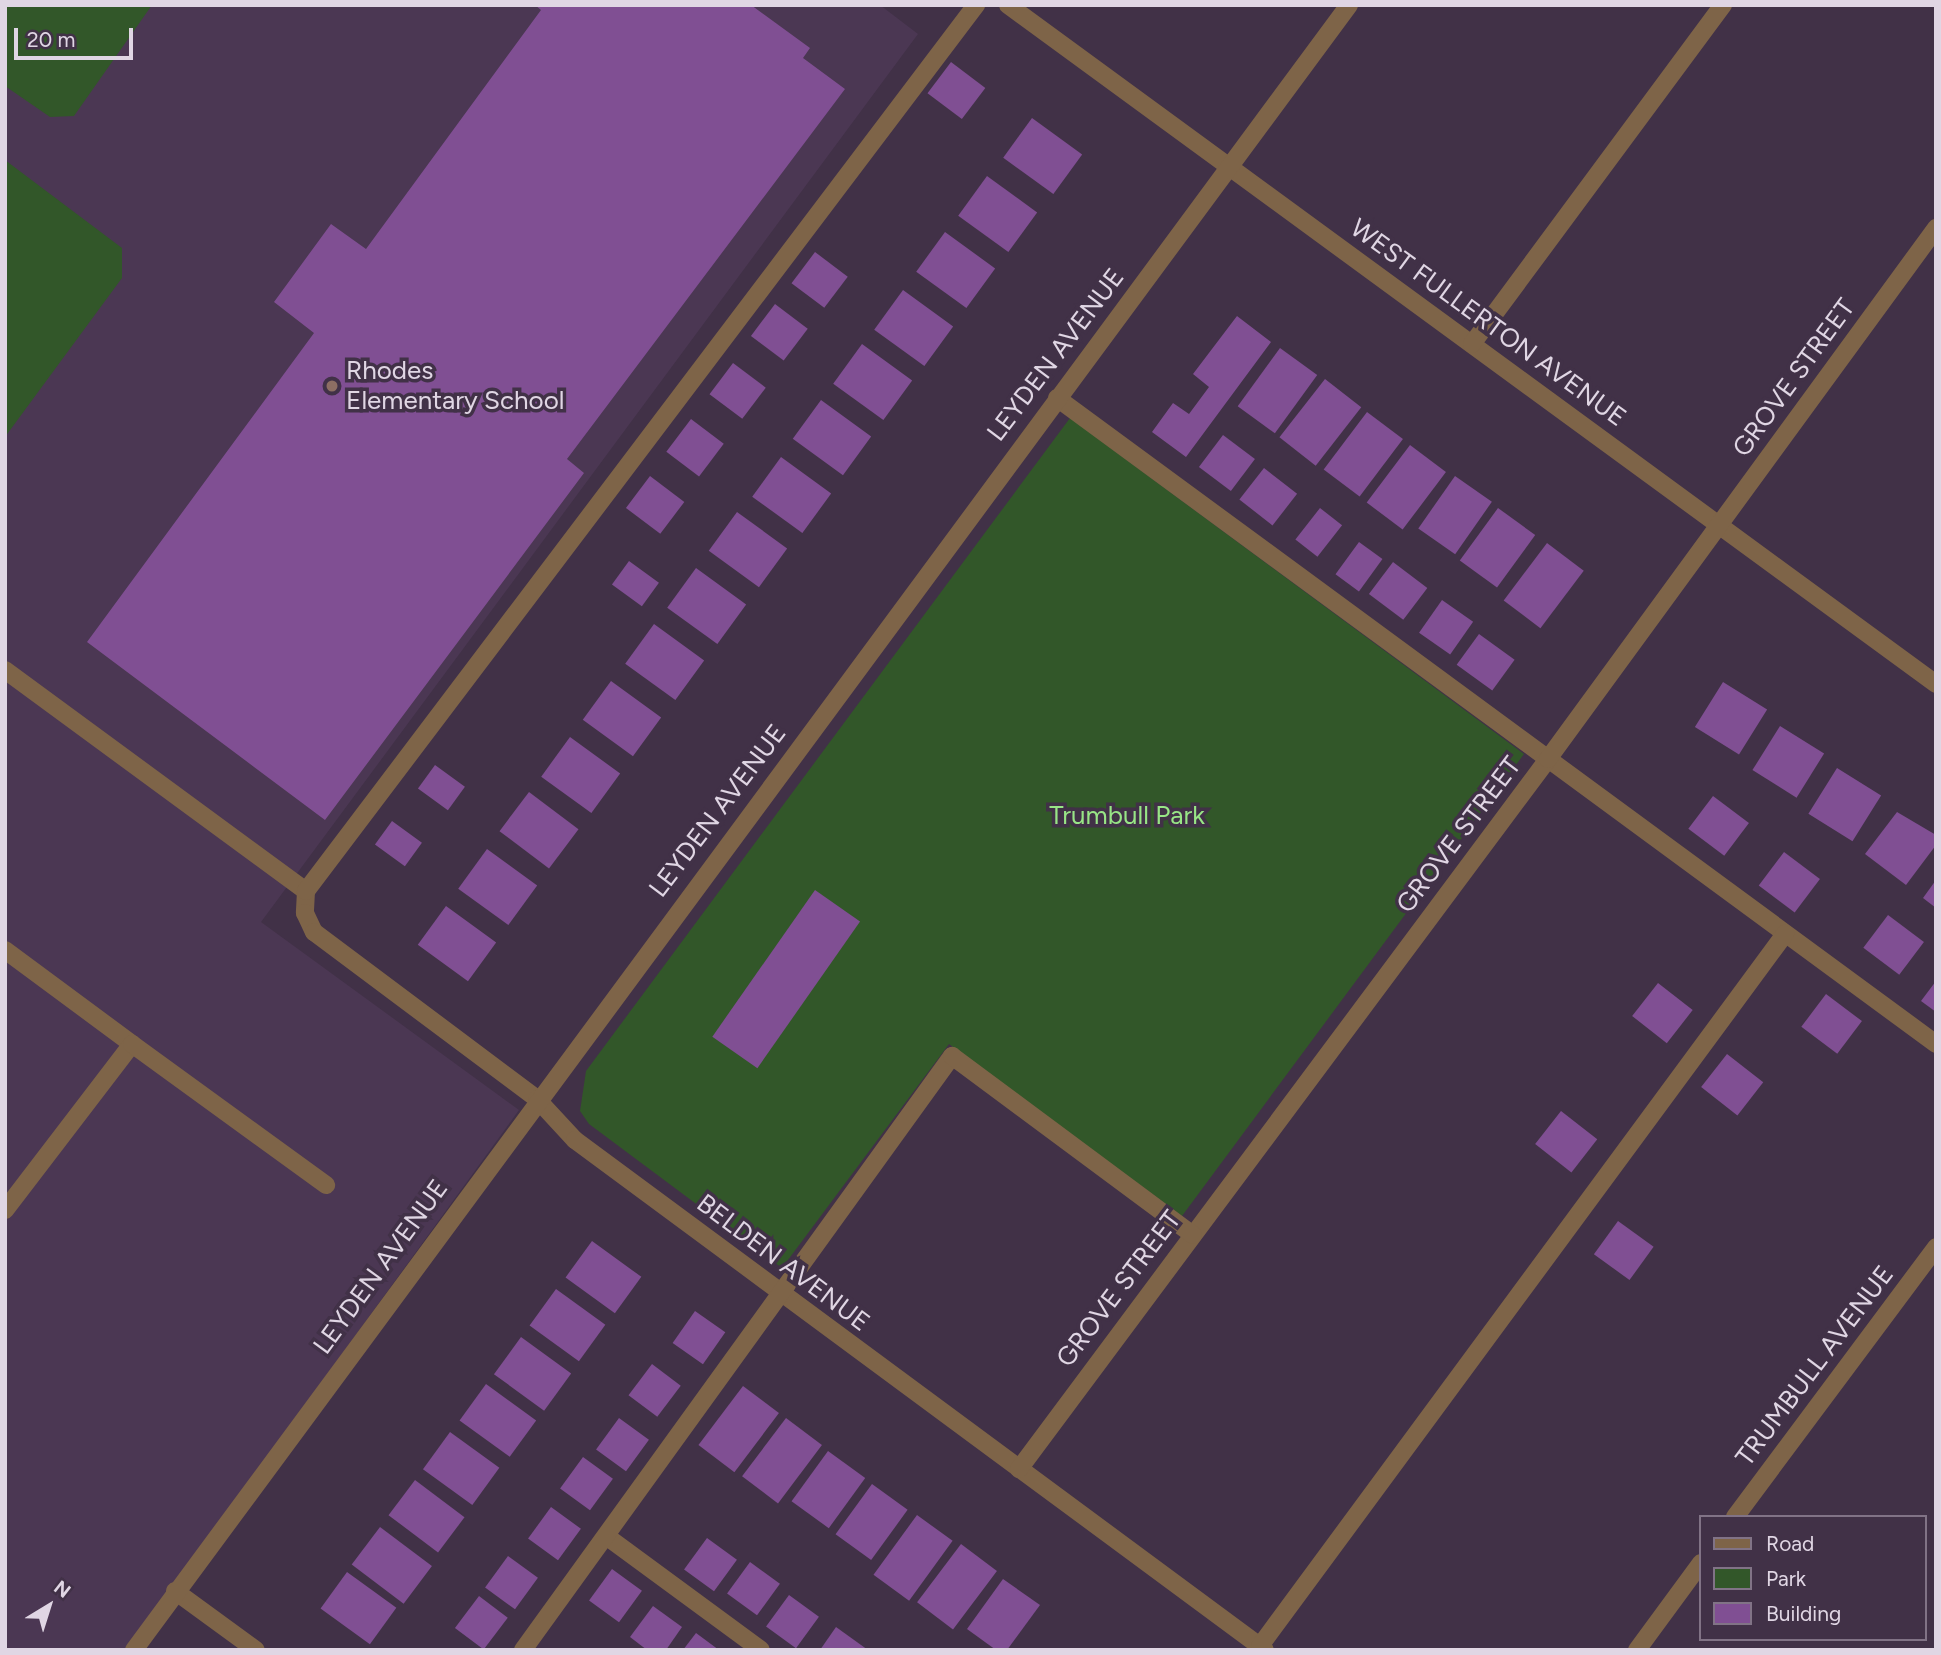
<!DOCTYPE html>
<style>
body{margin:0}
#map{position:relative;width:1941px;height:1655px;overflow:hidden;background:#413147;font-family:Figtree,sans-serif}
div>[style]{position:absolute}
.built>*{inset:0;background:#4b3753}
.green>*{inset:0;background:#325729}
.building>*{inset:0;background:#804f93;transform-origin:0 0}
.minor>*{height:18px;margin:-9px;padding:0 9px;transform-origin:9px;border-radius:9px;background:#7e6448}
.dots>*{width:19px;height:19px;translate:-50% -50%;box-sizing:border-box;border:4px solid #413147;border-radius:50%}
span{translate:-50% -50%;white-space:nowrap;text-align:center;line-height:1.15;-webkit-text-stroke:7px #413147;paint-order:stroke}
.street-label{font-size:26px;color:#e0d6e4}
.poi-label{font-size:26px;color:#e0d6e4}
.left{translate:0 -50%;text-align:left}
.park-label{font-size:26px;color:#98e586}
.frame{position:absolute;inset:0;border:7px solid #e0d6e4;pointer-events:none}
.legend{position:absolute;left:1699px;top:1515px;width:228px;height:126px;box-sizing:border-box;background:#413147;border:2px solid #817386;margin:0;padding:9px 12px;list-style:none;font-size:21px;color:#e0d6e4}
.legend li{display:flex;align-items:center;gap:14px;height:35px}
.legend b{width:35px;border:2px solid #817386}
.north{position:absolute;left:14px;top:1571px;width:70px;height:70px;-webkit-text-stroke:5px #413147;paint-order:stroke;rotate:38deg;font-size:19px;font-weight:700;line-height:28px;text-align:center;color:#e0d6e4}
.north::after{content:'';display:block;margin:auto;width:24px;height:32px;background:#e0d6e4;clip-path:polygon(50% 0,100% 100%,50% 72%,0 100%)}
.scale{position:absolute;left:14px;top:28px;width:119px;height:32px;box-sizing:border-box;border:4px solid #e0d6e4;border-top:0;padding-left:9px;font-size:21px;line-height:24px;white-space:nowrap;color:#e0d6e4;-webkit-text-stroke:5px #413147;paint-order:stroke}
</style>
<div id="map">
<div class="built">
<i style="clip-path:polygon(5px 5px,880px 5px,918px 34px,261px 922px,519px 1110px,127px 1650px,5px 1650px)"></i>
</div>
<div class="green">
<i style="clip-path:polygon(5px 5px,152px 5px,74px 116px,50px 117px,5px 86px)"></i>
<i style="clip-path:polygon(5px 160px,122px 248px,122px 278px,5px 437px)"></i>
<i style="clip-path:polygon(1070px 418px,1524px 754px,1182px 1216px,949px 1044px,782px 1268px,589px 1124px,580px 1111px,586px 1071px)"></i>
</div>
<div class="building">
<i style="clip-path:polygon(535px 5px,751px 5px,810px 48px,803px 58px,845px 89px,567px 459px,584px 473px,325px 820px,87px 642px,314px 333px,274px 302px,331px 224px,366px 249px,541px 10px)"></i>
<i style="left:951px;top:62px;width:43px;height:39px;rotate:37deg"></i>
<i style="left:1032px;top:118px;width:62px;height:49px;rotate:36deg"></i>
<i style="left:987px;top:176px;width:62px;height:49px;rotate:36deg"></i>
<i style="left:945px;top:232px;width:62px;height:49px;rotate:36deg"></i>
<i style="left:815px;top:252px;width:41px;height:39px;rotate:37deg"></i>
<i style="left:903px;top:290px;width:62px;height:49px;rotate:36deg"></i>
<i style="left:775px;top:304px;width:41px;height:40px;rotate:37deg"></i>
<i style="clip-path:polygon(1237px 316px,1271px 342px,1186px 457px,1152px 432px,1173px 403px,1189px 414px,1209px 387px,1193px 374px)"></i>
<i style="left:862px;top:344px;width:62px;height:49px;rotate:36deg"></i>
<i style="left:1280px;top:348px;width:46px;height:72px;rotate:36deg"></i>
<i style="left:733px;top:363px;width:41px;height:39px;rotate:37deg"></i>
<i style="left:1325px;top:379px;width:46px;height:74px;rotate:38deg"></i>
<i style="left:821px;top:400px;width:62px;height:48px;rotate:36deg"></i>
<i style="left:1367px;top:412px;width:45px;height:72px;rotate:37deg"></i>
<i style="left:691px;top:419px;width:41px;height:41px;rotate:37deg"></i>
<i style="left:1223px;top:435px;width:40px;height:40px;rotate:37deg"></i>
<i style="left:1410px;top:445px;width:45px;height:72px;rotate:37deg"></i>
<i style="left:781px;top:457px;width:62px;height:49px;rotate:36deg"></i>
<i style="left:1264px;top:468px;width:42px;height:40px;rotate:38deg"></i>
<i style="left:650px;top:476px;width:43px;height:40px;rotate:37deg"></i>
<i style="left:1455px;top:476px;width:45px;height:64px;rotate:35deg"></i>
<i style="left:1320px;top:508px;width:28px;height:40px;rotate:38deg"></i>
<i style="left:1498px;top:508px;width:46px;height:65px;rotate:36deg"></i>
<i style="left:737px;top:512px;width:62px;height:48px;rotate:36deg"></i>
<i style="left:1359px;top:542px;width:29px;height:40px;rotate:36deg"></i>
<i style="left:1547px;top:543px;width:46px;height:72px;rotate:37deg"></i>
<i style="left:629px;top:561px;width:37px;height:29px;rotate:36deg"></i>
<i style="left:1393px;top:562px;width:43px;height:40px;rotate:37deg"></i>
<i style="left:696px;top:568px;width:62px;height:49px;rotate:36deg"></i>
<i style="left:1442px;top:600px;width:38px;height:40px;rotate:35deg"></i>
<i style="left:654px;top:624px;width:62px;height:49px;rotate:36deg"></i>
<i style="left:1479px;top:634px;width:44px;height:38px;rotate:36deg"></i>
<i style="left:611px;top:681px;width:62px;height:48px;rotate:36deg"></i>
<i style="left:1723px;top:682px;width:52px;height:53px;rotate:32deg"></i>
<i style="left:1780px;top:726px;width:52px;height:52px;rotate:32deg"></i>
<i style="left:570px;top:737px;width:62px;height:49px;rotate:36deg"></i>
<i style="left:435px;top:765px;width:37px;height:29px;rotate:36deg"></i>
<i style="left:1837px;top:768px;width:52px;height:54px;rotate:32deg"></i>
<i style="left:529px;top:792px;width:62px;height:49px;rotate:37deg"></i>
<i style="left:1713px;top:796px;width:45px;height:41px;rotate:37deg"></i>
<i style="clip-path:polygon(1897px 812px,1936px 835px,1936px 845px,1906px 885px,1865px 854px)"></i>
<i style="left:392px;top:821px;width:37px;height:29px;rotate:36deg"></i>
<i style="left:487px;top:849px;width:62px;height:49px;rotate:36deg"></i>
<i style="left:1784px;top:852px;width:45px;height:42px;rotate:37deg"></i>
<i style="clip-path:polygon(1936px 880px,1936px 908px,1923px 898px)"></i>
<i style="left:815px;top:890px;width:55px;height:179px;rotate:35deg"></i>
<i style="left:446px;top:906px;width:62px;height:48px;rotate:36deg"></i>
<i style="left:1888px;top:915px;width:45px;height:41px;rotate:37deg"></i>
<i style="clip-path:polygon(1936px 981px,1936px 1012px,1921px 1001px)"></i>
<i style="left:1658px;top:983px;width:44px;height:42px;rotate:38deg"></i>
<i style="left:1826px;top:994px;width:45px;height:41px;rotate:37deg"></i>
<i style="left:1727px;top:1054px;width:46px;height:42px;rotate:38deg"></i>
<i style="left:1561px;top:1111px;width:46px;height:42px;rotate:38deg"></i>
<i style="left:1618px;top:1221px;width:44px;height:41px;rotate:36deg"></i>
<i style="left:592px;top:1241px;width:61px;height:45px;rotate:36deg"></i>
<i style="left:556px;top:1289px;width:61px;height:45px;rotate:36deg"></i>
<i style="left:695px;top:1311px;width:37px;height:39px;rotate:35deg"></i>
<i style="left:521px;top:1337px;width:62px;height:46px;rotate:36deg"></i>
<i style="left:652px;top:1364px;width:36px;height:39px;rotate:37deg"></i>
<i style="left:486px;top:1384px;width:62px;height:45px;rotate:36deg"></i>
<i style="left:743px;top:1386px;width:45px;height:74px;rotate:37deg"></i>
<i style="left:619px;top:1418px;width:37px;height:39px;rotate:36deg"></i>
<i style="left:786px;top:1418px;width:45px;height:73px;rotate:37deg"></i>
<i style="left:450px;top:1432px;width:61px;height:46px;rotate:36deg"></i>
<i style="left:828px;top:1451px;width:46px;height:62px;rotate:36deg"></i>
<i style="left:583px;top:1457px;width:37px;height:39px;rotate:36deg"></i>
<i style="left:415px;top:1480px;width:62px;height:44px;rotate:37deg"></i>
<i style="left:872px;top:1484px;width:44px;height:62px;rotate:36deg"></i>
<i style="left:551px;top:1507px;width:37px;height:39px;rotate:36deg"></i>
<i style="left:917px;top:1515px;width:44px;height:74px;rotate:36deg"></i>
<i style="left:380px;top:1527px;width:65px;height:47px;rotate:37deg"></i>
<i style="left:707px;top:1538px;width:37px;height:39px;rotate:36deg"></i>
<i style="left:961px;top:1544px;width:45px;height:73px;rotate:37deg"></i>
<i style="left:508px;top:1556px;width:37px;height:39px;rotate:36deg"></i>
<i style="left:750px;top:1562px;width:37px;height:39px;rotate:36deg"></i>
<i style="left:612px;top:1569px;width:37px;height:39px;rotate:36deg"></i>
<i style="left:347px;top:1572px;width:61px;height:45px;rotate:36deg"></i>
<i style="clip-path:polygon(1003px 1579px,1040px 1605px,1007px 1650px,996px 1650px,967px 1629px)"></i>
<i style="left:789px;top:1595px;width:37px;height:39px;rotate:36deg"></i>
<i style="left:479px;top:1596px;width:36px;height:40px;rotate:37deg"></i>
<i style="clip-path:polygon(653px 1606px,682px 1627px,666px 1650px,647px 1650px,630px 1637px)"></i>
<i style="clip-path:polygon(836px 1627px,868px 1650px,820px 1650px)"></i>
<i style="clip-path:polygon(696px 1633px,719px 1650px,683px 1650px)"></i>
</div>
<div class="minor">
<i style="left:1008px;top:5px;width:1150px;rotate:36.19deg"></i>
<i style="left:1472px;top:344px;width:422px;rotate:-53.5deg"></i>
<i style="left:1057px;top:398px;width:1091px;rotate:36.31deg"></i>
<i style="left:5px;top:670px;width:373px;rotate:36.3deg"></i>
<i style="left:306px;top:891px;width:22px;rotate:93deg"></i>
<i style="left:305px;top:913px;width:21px;rotate:65deg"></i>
<i style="left:314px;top:932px;width:279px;rotate:36.8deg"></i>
<i style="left:537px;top:1099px;width:56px;rotate:47.2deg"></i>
<i style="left:575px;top:1140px;width:858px;rotate:36.47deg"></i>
<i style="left:306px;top:891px;width:1111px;rotate:-52.9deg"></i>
<i style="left:5px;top:950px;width:158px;rotate:36.5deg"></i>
<i style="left:132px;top:1044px;width:209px;rotate:127.4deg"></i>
<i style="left:132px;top:1044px;width:240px;rotate:36deg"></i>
<i style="left:1019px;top:1469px;width:885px;rotate:-53.31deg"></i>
<i style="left:1548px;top:759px;width:658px;rotate:-53.84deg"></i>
<i style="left:1735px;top:1517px;width:337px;rotate:-53.3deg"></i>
<i style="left:606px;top:1536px;width:192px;rotate:36.3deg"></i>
<i style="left:175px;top:1591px;width:100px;rotate:36.1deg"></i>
<i style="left:1260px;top:1646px;width:885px;rotate:-53.6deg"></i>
<i style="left:134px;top:1650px;width:2045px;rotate:-53.55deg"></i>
<i style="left:523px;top:1650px;width:733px;rotate:-54.16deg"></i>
<i style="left:952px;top:1056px;width:300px;rotate:36.6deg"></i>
<i style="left:1637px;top:1650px;width:108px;rotate:-53.7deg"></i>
</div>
<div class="dots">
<i style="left:332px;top:386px;background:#8d6e63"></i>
</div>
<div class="street-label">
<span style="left:1488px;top:323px;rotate:36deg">WEST FULLERTON AVENUE</span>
<span style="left:1056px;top:355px;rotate:-53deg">LEYDEN AVENUE</span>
<span style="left:1794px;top:378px;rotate:-54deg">GROVE STREET</span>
<span style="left:718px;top:811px;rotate:-53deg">LEYDEN AVENUE</span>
<span style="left:1459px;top:835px;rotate:-53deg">GROVE STREET</span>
<span style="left:783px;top:1263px;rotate:37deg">BELDEN AVENUE</span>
<span style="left:381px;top:1267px;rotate:-54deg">LEYDEN AVENUE</span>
<span style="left:1119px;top:1289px;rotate:-53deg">GROVE STREET</span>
<span style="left:1815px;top:1366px;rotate:-53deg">TRUMBULL AVENUE</span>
</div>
<div class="poi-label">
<span class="left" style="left:346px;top:386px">Rhodes<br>Elementary School</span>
</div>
<div class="park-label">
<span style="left:1127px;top:816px">Trumbull Park</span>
</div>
<div class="frame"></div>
<ul class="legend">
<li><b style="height:9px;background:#7e6448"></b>Road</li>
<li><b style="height:19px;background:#325729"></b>Park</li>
<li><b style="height:19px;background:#804f93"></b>Building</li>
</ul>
<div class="north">N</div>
<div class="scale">20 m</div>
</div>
